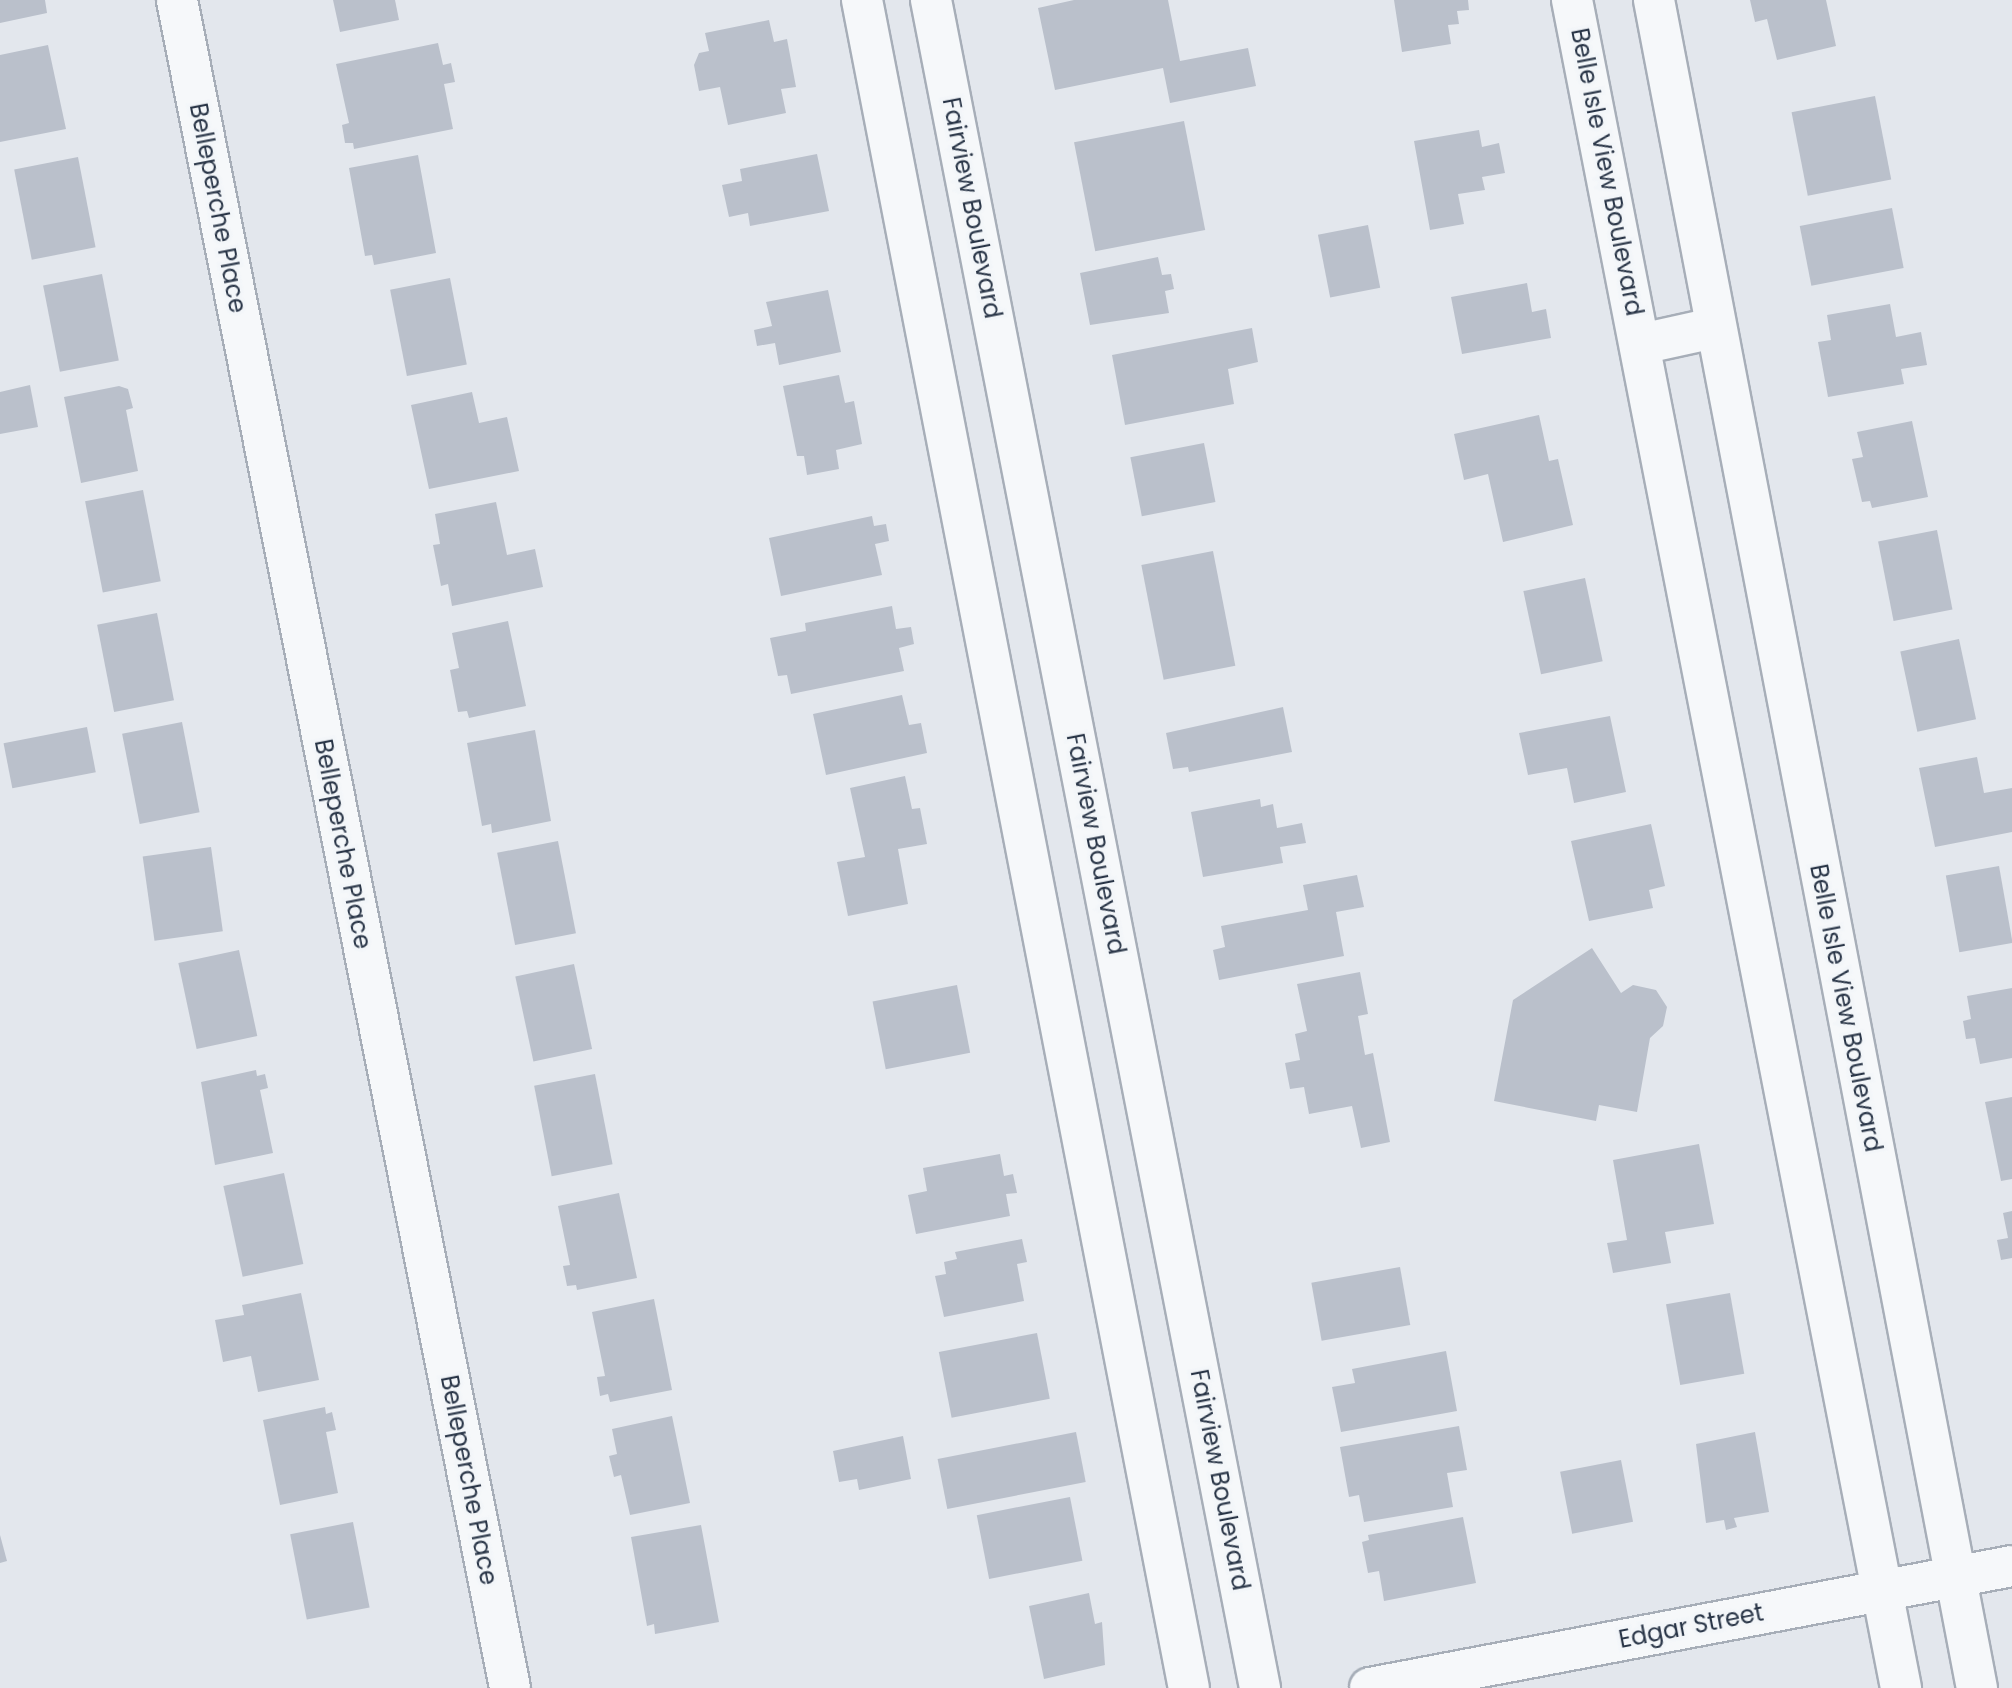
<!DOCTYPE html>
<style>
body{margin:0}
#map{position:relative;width:2012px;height:1688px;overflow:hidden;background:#e3e7ed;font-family:Poppins,sans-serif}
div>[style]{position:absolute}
.building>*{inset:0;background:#bac0cb;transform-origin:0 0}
.roads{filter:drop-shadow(2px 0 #a7aeb8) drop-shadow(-2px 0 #a7aeb8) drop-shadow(0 2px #a7aeb8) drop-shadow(0 -2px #a7aeb8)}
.minor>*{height:40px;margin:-20px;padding:0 20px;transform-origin:20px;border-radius:20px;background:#f6f8fa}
span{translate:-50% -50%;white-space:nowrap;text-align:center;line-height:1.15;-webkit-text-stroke:7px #f3f6f9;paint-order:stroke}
.street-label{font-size:24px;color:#293547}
</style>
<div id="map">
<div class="building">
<i style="clip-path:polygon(0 0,45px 0,47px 13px,0 23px)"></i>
<i style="clip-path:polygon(333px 0,395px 0,399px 20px,340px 32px)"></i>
<i style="clip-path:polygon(1074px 0,1168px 0,1180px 61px,1248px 48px,1256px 86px,1170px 103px,1163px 68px,1055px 90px,1038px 8px)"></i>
<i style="clip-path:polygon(1394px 0,1468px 0,1469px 10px,1457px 11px,1459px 24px,1448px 25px,1451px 44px,1402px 52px)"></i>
<i style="clip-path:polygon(1750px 0,1826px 0,1836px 46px,1777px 60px,1767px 19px,1755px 22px)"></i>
<i style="clip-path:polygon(769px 20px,774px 42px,787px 39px,796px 87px,781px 89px,786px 113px,728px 125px,720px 87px,699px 91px,694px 65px,699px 53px,709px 51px,705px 33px)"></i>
<i style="clip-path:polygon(438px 43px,443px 65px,451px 63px,455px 82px,444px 84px,453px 129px,354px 149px,353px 143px,345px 143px,342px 125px,349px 123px,336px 64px)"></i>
<i style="clip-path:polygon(48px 45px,66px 129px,0 142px,0 55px)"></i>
<i style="left:1875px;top:96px;width:85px;height:85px;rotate:79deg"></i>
<i style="left:1184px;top:121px;width:111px;height:112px;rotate:79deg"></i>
<i style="clip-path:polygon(1479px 130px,1482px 147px,1499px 143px,1505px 173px,1482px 177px,1485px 190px,1458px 194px,1464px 224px,1430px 230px,1414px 141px)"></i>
<i style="clip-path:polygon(817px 154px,829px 211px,750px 226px,748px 213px,729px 217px,722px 185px,742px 181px,740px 169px)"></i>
<i style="clip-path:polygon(418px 155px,436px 253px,374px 265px,372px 255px,365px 256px,349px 168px)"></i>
<i style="left:78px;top:157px;width:92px;height:65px;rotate:79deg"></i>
<i style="left:1892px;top:208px;width:61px;height:94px;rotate:79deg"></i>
<i style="left:1368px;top:225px;width:64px;height:51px;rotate:79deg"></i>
<i style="clip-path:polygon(1158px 257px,1162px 275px,1171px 274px,1174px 289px,1165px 291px,1169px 313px,1090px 325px,1080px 273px)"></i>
<i style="left:102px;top:274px;width:88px;height:60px;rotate:79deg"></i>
<i style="left:450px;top:278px;width:88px;height:61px;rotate:79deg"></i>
<i style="clip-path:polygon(1527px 283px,1532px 312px,1546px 309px,1551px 338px,1462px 354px,1451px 297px)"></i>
<i style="clip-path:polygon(828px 290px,841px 352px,779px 365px,775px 343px,757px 346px,754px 330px,772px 326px,766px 302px)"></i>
<i style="clip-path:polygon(1890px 304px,1896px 337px,1921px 332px,1927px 365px,1901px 369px,1904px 384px,1828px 397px,1818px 342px,1831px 340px,1827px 315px)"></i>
<i style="clip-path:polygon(1252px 328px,1258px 362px,1228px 369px,1234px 404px,1125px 425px,1112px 355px)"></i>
<i style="clip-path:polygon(839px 375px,845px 403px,854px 401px,862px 444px,836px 450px,839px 469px,807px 475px,804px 456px,797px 456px,783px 386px)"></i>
<i style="clip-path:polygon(30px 385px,38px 427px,0 434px,0 392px)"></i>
<i style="clip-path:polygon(119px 386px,128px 389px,133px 408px,126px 410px,138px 471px,81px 483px,64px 397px)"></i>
<i style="clip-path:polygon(472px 392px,479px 423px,507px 417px,519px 471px,429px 489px,411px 405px)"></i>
<i style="clip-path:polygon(1539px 415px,1549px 461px,1558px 459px,1573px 525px,1503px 542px,1488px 474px,1464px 480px,1454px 434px)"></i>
<i style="clip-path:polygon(1912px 421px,1928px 497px,1872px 508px,1870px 501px,1862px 502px,1852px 459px,1863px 457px,1857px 432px)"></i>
<i style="left:1204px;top:443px;width:60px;height:75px;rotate:79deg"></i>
<i style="left:143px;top:490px;width:93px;height:59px;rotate:79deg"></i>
<i style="clip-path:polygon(496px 502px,507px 555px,535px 549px,543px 587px,452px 606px,448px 584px,441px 586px,433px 545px,440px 544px,435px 514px)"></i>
<i style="clip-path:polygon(872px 516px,874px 526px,886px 524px,889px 541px,875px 544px,882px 575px,781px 596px,769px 538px)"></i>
<i style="left:1937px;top:530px;width:81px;height:60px;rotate:79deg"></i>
<i style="left:1213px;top:551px;width:117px;height:73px;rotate:79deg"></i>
<i style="left:1585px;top:578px;width:85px;height:63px;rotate:78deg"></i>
<i style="clip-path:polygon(892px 606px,896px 629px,911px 627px,914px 644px,899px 648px,904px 671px,791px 694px,787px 675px,778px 676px,770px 638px,806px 631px,805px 623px)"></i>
<i style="left:157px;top:613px;width:89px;height:61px;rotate:79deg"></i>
<i style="clip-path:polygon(508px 621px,526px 706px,469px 718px,467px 711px,458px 712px,450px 670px,459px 668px,452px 633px)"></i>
<i style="left:1959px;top:639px;width:82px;height:60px;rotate:78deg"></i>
<i style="clip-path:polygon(902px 695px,909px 725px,921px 723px,927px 753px,826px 775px,813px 714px)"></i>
<i style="clip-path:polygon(1283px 707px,1292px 752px,1189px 772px,1188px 767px,1173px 769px,1166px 733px)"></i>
<i style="clip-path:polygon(1610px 716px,1626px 792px,1574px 803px,1567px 768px,1528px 775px,1519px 733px)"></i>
<i style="left:182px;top:722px;width:92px;height:61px;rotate:79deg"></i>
<i style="left:87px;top:727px;width:46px;height:85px;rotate:79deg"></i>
<i style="clip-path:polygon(535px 730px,551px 821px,492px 833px,491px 824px,482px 826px,467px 743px)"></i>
<i style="clip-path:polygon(1977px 757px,1984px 793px,2012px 788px,2012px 832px,1935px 847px,1919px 768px)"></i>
<i style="clip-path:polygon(905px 776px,912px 809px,920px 808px,927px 844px,898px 849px,908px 904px,848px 916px,837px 862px,865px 857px,850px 788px)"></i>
<i style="clip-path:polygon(1260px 799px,1261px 807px,1273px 804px,1277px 828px,1302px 823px,1306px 843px,1280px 847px,1283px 863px,1203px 877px,1191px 812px)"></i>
<i style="clip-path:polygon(1651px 824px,1665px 886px,1649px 890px,1653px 908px,1589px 921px,1571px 841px)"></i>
<i style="left:558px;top:841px;width:94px;height:62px;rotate:79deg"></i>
<i style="left:211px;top:847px;width:85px;height:69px;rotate:82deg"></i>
<i style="left:1999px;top:866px;width:78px;height:54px;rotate:80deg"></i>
<i style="clip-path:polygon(1357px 875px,1364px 907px,1336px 912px,1344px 956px,1219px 980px,1213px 950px,1225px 947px,1221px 926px,1308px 910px,1303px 885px)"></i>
<i style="clip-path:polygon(1592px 948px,1621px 993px,1633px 985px,1656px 990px,1667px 1007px,1663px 1026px,1650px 1038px,1637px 1112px,1599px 1105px,1596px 1121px,1494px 1101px,1513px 1000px)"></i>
<i style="left:239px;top:950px;width:88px;height:62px;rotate:78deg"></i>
<i style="left:574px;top:964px;width:87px;height:60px;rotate:78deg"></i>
<i style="clip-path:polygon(1360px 972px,1368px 1014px,1358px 1016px,1365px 1055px,1373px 1053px,1390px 1142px,1361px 1148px,1352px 1106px,1309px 1114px,1304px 1087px,1290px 1089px,1285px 1063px,1300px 1060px,1295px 1034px,1307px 1031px,1297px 984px)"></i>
<i style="left:957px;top:985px;width:69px;height:86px;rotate:79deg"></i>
<i style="clip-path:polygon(2012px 988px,2012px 1058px,1980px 1064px,1975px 1038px,1966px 1039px,1963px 1021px,1971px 1019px,1967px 996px)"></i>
<i style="clip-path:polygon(256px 1070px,257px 1076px,265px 1074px,268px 1088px,260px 1090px,273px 1153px,215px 1165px,201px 1082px)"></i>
<i style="left:595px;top:1074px;width:92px;height:62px;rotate:79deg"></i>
<i style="clip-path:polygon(2012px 1097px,2012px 1179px,2001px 1181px,1985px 1102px)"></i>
<i style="clip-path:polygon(1699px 1144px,1714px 1224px,1665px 1232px,1671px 1263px,1613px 1273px,1607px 1243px,1627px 1240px,1613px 1160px)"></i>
<i style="clip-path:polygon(1000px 1154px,1004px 1176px,1013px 1174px,1017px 1193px,1006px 1194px,1010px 1216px,916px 1234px,908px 1195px,927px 1191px,923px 1168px)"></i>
<i style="left:284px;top:1173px;width:93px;height:62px;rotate:78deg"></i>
<i style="clip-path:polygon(619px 1193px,637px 1278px,577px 1290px,576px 1285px,567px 1286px,563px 1266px,570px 1265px,558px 1206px)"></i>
<i style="clip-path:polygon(2012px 1211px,2012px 1258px,2001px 1260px,1997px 1240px,2008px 1238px,2003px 1213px)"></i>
<i style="clip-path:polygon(1022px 1239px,1027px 1262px,1017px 1264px,1024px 1301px,944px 1317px,935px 1276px,946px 1274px,944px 1262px,957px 1259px,955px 1252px)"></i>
<i style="left:1400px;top:1267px;width:59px;height:90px;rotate:80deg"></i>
<i style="clip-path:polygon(301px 1293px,319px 1380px,258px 1392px,251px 1356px,223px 1362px,215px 1320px,244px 1315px,242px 1305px)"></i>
<i style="left:1730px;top:1293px;width:82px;height:65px;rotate:80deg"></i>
<i style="clip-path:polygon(654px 1299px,672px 1390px,610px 1402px,608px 1394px,600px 1396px,597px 1377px,605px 1376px,592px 1312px)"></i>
<i style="left:1037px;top:1333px;width:67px;height:100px;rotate:79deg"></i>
<i style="clip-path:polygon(1446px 1351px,1457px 1411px,1341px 1432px,1332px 1387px,1355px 1383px,1352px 1369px)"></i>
<i style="clip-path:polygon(325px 1407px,326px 1414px,332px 1412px,336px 1430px,326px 1432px,338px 1493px,280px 1505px,263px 1420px)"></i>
<i style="clip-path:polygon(672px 1416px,690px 1503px,630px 1515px,621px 1475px,614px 1477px,609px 1456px,617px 1454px,612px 1429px)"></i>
<i style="clip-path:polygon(1459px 1426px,1467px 1470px,1447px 1473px,1453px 1507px,1364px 1522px,1359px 1495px,1349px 1497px,1340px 1447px)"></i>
<i style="left:1076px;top:1432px;width:51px;height:141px;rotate:79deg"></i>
<i style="clip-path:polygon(1755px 1432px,1769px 1512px,1734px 1518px,1737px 1527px,1726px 1530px,1724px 1520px,1706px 1523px,1696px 1444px)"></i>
<i style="clip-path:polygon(903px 1436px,911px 1479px,859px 1490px,857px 1479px,839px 1482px,833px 1451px)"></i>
<i style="left:1621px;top:1460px;width:63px;height:62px;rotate:79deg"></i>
<i style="left:1070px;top:1497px;width:65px;height:95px;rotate:79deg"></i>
<i style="clip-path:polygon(1463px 1517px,1476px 1583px,1384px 1601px,1379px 1571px,1368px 1573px,1362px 1542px,1369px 1540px,1368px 1535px)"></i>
<i style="left:353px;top:1522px;width:87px;height:64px;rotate:79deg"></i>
<i style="clip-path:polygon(701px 1525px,719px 1622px,655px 1634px,654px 1624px,647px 1626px,631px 1537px)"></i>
<i style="clip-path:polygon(0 1535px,7px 1561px,0 1563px)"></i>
<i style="clip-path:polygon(1089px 1593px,1095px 1624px,1102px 1622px,1105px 1665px,1044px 1679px,1029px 1606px)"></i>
</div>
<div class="roads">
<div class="minor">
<i style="left:177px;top:0;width:1721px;rotate:78.84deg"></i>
<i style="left:862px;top:0;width:1719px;rotate:79.04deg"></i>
<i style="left:931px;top:0;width:1720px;rotate:78.97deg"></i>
<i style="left:1572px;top:0;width:1720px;rotate:78.97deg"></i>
<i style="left:1654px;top:0;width:1719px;rotate:79.17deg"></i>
<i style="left:1641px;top:344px;width:75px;rotate:-12.4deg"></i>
<i style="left:1370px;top:1688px;width:653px;rotate:-10.76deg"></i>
</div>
</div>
<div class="street-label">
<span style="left:1607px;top:172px;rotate:79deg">Belle Isle View Boulevard</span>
<span style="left:218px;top:208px;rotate:79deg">Belleperche Place</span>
<span style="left:972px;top:208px;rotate:79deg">Fairview Boulevard</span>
<span style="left:343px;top:844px;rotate:79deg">Belleperche Place</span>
<span style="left:1096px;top:844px;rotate:79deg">Fairview Boulevard</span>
<span style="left:1846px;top:1008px;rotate:79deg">Belle Isle View Boulevard</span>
<span style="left:469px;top:1480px;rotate:79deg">Belleperche Place</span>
<span style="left:1220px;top:1480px;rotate:79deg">Fairview Boulevard</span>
<span style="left:1691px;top:1626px;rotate:-11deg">Edgar Street</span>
</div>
</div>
